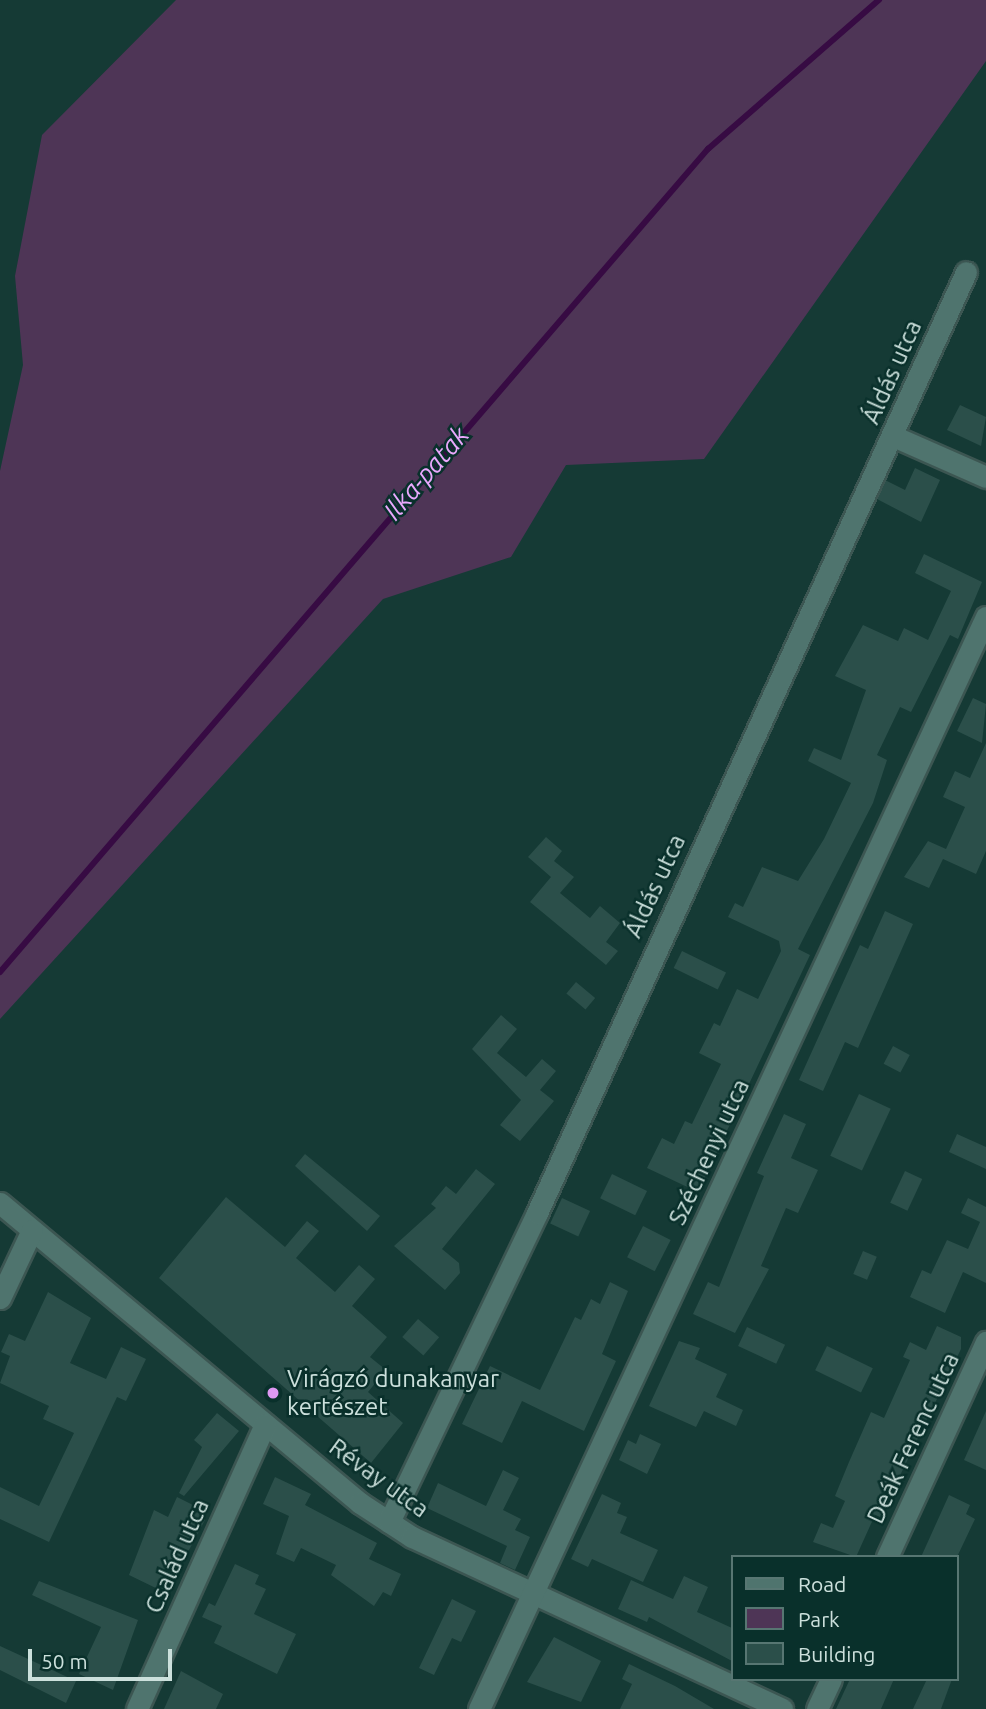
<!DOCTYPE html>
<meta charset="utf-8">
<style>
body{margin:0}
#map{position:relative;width:986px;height:1709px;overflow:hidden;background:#153a35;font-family:Ubuntu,sans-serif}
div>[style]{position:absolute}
.green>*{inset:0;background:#4e3556}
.stream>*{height:6px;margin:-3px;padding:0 3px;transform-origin:3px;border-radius:3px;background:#370b43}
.building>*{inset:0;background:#2b4f4a;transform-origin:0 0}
.roads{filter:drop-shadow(2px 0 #3c5652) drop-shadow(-2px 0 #3c5652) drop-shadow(0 2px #3c5652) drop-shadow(0 -2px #3c5652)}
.minor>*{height:21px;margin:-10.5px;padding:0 10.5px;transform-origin:10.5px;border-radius:10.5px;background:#4f746e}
.dots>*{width:19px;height:19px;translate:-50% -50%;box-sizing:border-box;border:4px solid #09302b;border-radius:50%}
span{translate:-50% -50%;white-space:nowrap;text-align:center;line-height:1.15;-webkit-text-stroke:5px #09302b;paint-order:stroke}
.street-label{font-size:24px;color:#cce0dc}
.poi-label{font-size:24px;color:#cce0dc}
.left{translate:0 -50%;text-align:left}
.water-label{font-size:26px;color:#e9a8fd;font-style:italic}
.legend{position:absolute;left:731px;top:1555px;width:228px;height:126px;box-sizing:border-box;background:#09302b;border:2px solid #577672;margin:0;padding:9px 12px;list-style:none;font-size:21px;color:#cce0dc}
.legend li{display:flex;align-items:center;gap:14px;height:35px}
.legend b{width:35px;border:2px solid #577672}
.scale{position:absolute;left:28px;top:1649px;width:144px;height:32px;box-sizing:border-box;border:4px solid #cce0dc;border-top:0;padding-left:9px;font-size:21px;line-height:24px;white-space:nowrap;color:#cce0dc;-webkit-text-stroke:5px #09302b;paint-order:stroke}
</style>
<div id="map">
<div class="green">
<i style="clip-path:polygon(176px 0,986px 0,986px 61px,704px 459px,566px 465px,511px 557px,383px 599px,0 1019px,0 471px,23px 365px,15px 276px,42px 135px)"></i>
</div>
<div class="stream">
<i style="left:0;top:972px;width:1086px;rotate:-49.3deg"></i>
<i style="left:708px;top:149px;width:227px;rotate:-41.1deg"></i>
</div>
<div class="building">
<i style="clip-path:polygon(960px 405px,986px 417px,981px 446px,947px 430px)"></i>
<i style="clip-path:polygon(915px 468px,940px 480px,921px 522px,877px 499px,885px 480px,905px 490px)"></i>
<i style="clip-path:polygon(924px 554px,982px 582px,958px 639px,950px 635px,911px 712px,900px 707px,877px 755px,887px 760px,873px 803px,798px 949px,810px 955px,698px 1192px,647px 1168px,662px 1138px,674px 1144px,685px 1121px,692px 1124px,721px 1064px,699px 1053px,714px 1023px,720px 1026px,737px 989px,758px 999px,781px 951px,779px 941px,728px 917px,735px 903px,743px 907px,762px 867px,798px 881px,824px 839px,851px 783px,808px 761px,814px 748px,841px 760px,866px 690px,835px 676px,863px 625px,898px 641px,904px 628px,928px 640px,951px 591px,915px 573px)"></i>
<i style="clip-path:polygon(973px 698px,986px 704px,982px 743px,957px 731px)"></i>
<i style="clip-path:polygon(986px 743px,986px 851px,976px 874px,943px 859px,929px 888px,904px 877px,928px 841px,946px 849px,965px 807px,943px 797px,955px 771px,970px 778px)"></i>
<i style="clip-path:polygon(546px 837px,562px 851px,554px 861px,574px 877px,560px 893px,590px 918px,600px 906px,620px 923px,606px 942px,618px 951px,606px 965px,530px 902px,551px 877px,528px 857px)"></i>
<i style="clip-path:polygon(885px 911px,913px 924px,858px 1048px,845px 1042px,823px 1091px,799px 1080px,860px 945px,868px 949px)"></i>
<i style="left:682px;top:951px;width:49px;height:19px;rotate:26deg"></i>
<i style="left:576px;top:982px;width:25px;height:15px;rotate:40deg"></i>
<i style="clip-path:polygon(501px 1015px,517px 1029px,497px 1053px,526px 1077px,542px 1059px,556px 1071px,540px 1090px,554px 1101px,520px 1141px,500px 1125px,521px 1100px,472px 1049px)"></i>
<i style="left:893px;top:1046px;width:19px;height:20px;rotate:28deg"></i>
<i style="left:859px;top:1094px;width:35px;height:68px;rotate:25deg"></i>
<i style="clip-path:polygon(784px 1114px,806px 1124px,791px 1158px,818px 1170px,798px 1213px,786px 1208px,761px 1266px,769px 1269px,735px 1333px,693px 1314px,708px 1282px,719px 1287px,764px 1176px,757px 1173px)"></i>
<i style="clip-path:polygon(957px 1134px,986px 1147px,986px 1169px,949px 1152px)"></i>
<i style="clip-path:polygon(305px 1154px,380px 1216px,367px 1231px,295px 1166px)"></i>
<i style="clip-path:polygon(476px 1169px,495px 1184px,442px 1249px,459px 1263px,460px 1273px,445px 1290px,394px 1246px,436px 1208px,431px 1204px,446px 1186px,456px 1194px)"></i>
<i style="left:905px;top:1171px;width:19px;height:35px;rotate:25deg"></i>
<i style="left:612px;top:1174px;width:39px;height:27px;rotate:26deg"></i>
<i style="clip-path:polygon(226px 1197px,285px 1247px,307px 1221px,319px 1231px,296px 1258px,335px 1292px,359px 1265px,375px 1279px,352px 1306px,387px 1337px,370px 1357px,386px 1370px,368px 1392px,403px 1423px,371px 1463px,159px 1278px)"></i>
<i style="left:562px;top:1198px;width:31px;height:28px;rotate:25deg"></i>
<i style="clip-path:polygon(968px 1198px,986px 1207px,986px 1283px,963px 1272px,945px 1313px,910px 1297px,922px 1270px,931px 1274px,947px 1240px,968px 1249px,980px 1222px,961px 1213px)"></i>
<i style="left:643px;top:1226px;width:31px;height:35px;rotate:27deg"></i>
<i style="left:863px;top:1251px;width:15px;height:25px;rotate:23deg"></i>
<i style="clip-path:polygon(610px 1282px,628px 1291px,602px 1354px,616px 1361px,584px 1431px,522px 1401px,502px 1443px,462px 1424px,490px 1366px,540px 1390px,575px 1317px,581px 1320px,591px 1299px,600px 1304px)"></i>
<i style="clip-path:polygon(48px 1292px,91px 1318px,70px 1363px,106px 1379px,121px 1347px,146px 1359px,126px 1401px,117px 1397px,49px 1542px,0 1519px,0 1487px,39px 1506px,74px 1433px,43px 1419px,49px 1406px,0 1383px,10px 1356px,1px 1352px,9px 1334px,25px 1341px)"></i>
<i style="left:418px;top:1319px;width:28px;height:24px;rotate:41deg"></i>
<i style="clip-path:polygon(937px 1326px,961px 1337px,961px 1349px,880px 1517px,875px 1515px,856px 1557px,813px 1542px,821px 1523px,833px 1528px,845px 1501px,835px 1496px,849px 1462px,871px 1412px,884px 1418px,910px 1360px,903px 1357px,910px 1342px,926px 1350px)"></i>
<i style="left:747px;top:1327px;width:42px;height:21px;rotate:25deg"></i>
<i style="clip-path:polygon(679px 1341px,700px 1348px,695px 1359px,727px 1374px,716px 1397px,743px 1410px,736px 1426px,704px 1411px,696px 1427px,649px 1406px)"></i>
<i style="left:827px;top:1346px;width:51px;height:27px;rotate:26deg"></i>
<i style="clip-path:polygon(986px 1411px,986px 1470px,964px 1460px)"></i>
<i style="clip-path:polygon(217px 1413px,239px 1431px,184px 1496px,179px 1493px,202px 1447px,194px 1440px)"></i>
<i style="clip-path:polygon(640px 1434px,661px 1444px,647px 1474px,619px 1460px,628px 1440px,636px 1444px)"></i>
<i style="clip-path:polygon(503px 1470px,519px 1478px,503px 1510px,521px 1519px,515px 1530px,530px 1537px,515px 1570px,500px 1563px,507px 1546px,427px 1508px,438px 1483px,486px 1506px)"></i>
<i style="clip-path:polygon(275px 1477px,311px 1494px,305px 1505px,377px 1543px,369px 1559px,401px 1574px,391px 1596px,383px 1592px,374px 1606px,331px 1575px,336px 1565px,301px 1548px,294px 1562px,276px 1554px,289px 1516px,263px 1504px)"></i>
<i style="clip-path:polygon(602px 1494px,621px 1503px,617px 1513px,627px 1517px,620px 1533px,658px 1550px,643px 1582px,592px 1559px,588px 1567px,571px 1559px)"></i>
<i style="clip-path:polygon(949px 1495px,970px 1505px,966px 1514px,975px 1519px,957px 1557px,921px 1557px)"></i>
<i style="clip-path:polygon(177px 1497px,203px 1510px,205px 1520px,166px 1593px,129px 1575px,154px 1510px,168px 1517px)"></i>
<i style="clip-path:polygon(235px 1564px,259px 1575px,255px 1584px,266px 1589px,254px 1614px,296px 1634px,277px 1674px,214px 1643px,222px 1626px,202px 1617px,209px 1603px,215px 1606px)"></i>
<i style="clip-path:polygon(684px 1576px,708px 1587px,697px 1612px,732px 1628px,732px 1661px,649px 1617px,647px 1622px,618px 1609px,631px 1580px,673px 1599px)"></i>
<i style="clip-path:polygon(39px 1581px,138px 1620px,113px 1690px,79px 1674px,101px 1627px,32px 1595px)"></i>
<i style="clip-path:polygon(452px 1599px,476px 1611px,461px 1642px,452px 1638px,434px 1675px,419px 1668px)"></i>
<i style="clip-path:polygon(554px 1637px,601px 1661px,581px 1702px,527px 1682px)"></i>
<i style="clip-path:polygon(0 1646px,76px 1681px,66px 1703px,0 1670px)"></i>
<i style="clip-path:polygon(629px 1664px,675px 1686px,714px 1709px,620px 1709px,632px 1684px,622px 1679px)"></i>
<i style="clip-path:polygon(181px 1671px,223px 1694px,216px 1709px,164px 1709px)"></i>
<i style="clip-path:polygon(850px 1679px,894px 1679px,881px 1709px,836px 1709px)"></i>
<i style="clip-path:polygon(927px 1679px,952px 1679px,941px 1709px,913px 1709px)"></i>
</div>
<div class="roads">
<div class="minor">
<i style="left:893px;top:436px;width:102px;rotate:23.8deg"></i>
<i style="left:0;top:1203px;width:469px;rotate:39.8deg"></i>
<i style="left:360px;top:1503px;width:62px;rotate:33.2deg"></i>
<i style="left:412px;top:1537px;width:408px;rotate:24.9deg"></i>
<i style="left:0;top:1298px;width:75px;rotate:-64.8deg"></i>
<i style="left:389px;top:1522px;width:343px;rotate:-64.4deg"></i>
<i style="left:537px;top:1213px;width:1034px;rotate:-65.49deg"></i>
<i style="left:887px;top:1557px;width:237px;rotate:-65.3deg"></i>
<i style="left:137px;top:1709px;width:312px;rotate:-65.8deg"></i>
<i style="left:479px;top:1709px;width:1204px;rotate:-65.1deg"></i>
<i style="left:817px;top:1709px;width:33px;rotate:-65deg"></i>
</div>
</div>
<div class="dots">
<i style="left:273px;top:1393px;background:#de98f2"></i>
</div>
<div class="street-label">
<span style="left:892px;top:372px;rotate:-66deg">Áldás utca</span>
<span style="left:655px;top:886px;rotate:-65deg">Áldás utca</span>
<span style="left:709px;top:1152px;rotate:-65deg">Széchenyi utca</span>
<span style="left:913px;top:1438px;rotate:-65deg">Deák Ferenc utca</span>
<span style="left:379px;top:1478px;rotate:36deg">Révay utca</span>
<span style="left:177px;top:1556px;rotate:-66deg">Család utca</span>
</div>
<div class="poi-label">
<span class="left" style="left:287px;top:1393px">Virágzó dunakanyar<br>kertészet</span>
</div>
<div class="water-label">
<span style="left:426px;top:473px;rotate:-49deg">Ilka-patak</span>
</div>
<ul class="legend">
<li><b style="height:9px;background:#4f746e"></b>Road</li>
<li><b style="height:19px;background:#4e3556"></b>Park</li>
<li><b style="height:19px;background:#2b4f4a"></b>Building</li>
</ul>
<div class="scale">50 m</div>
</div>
